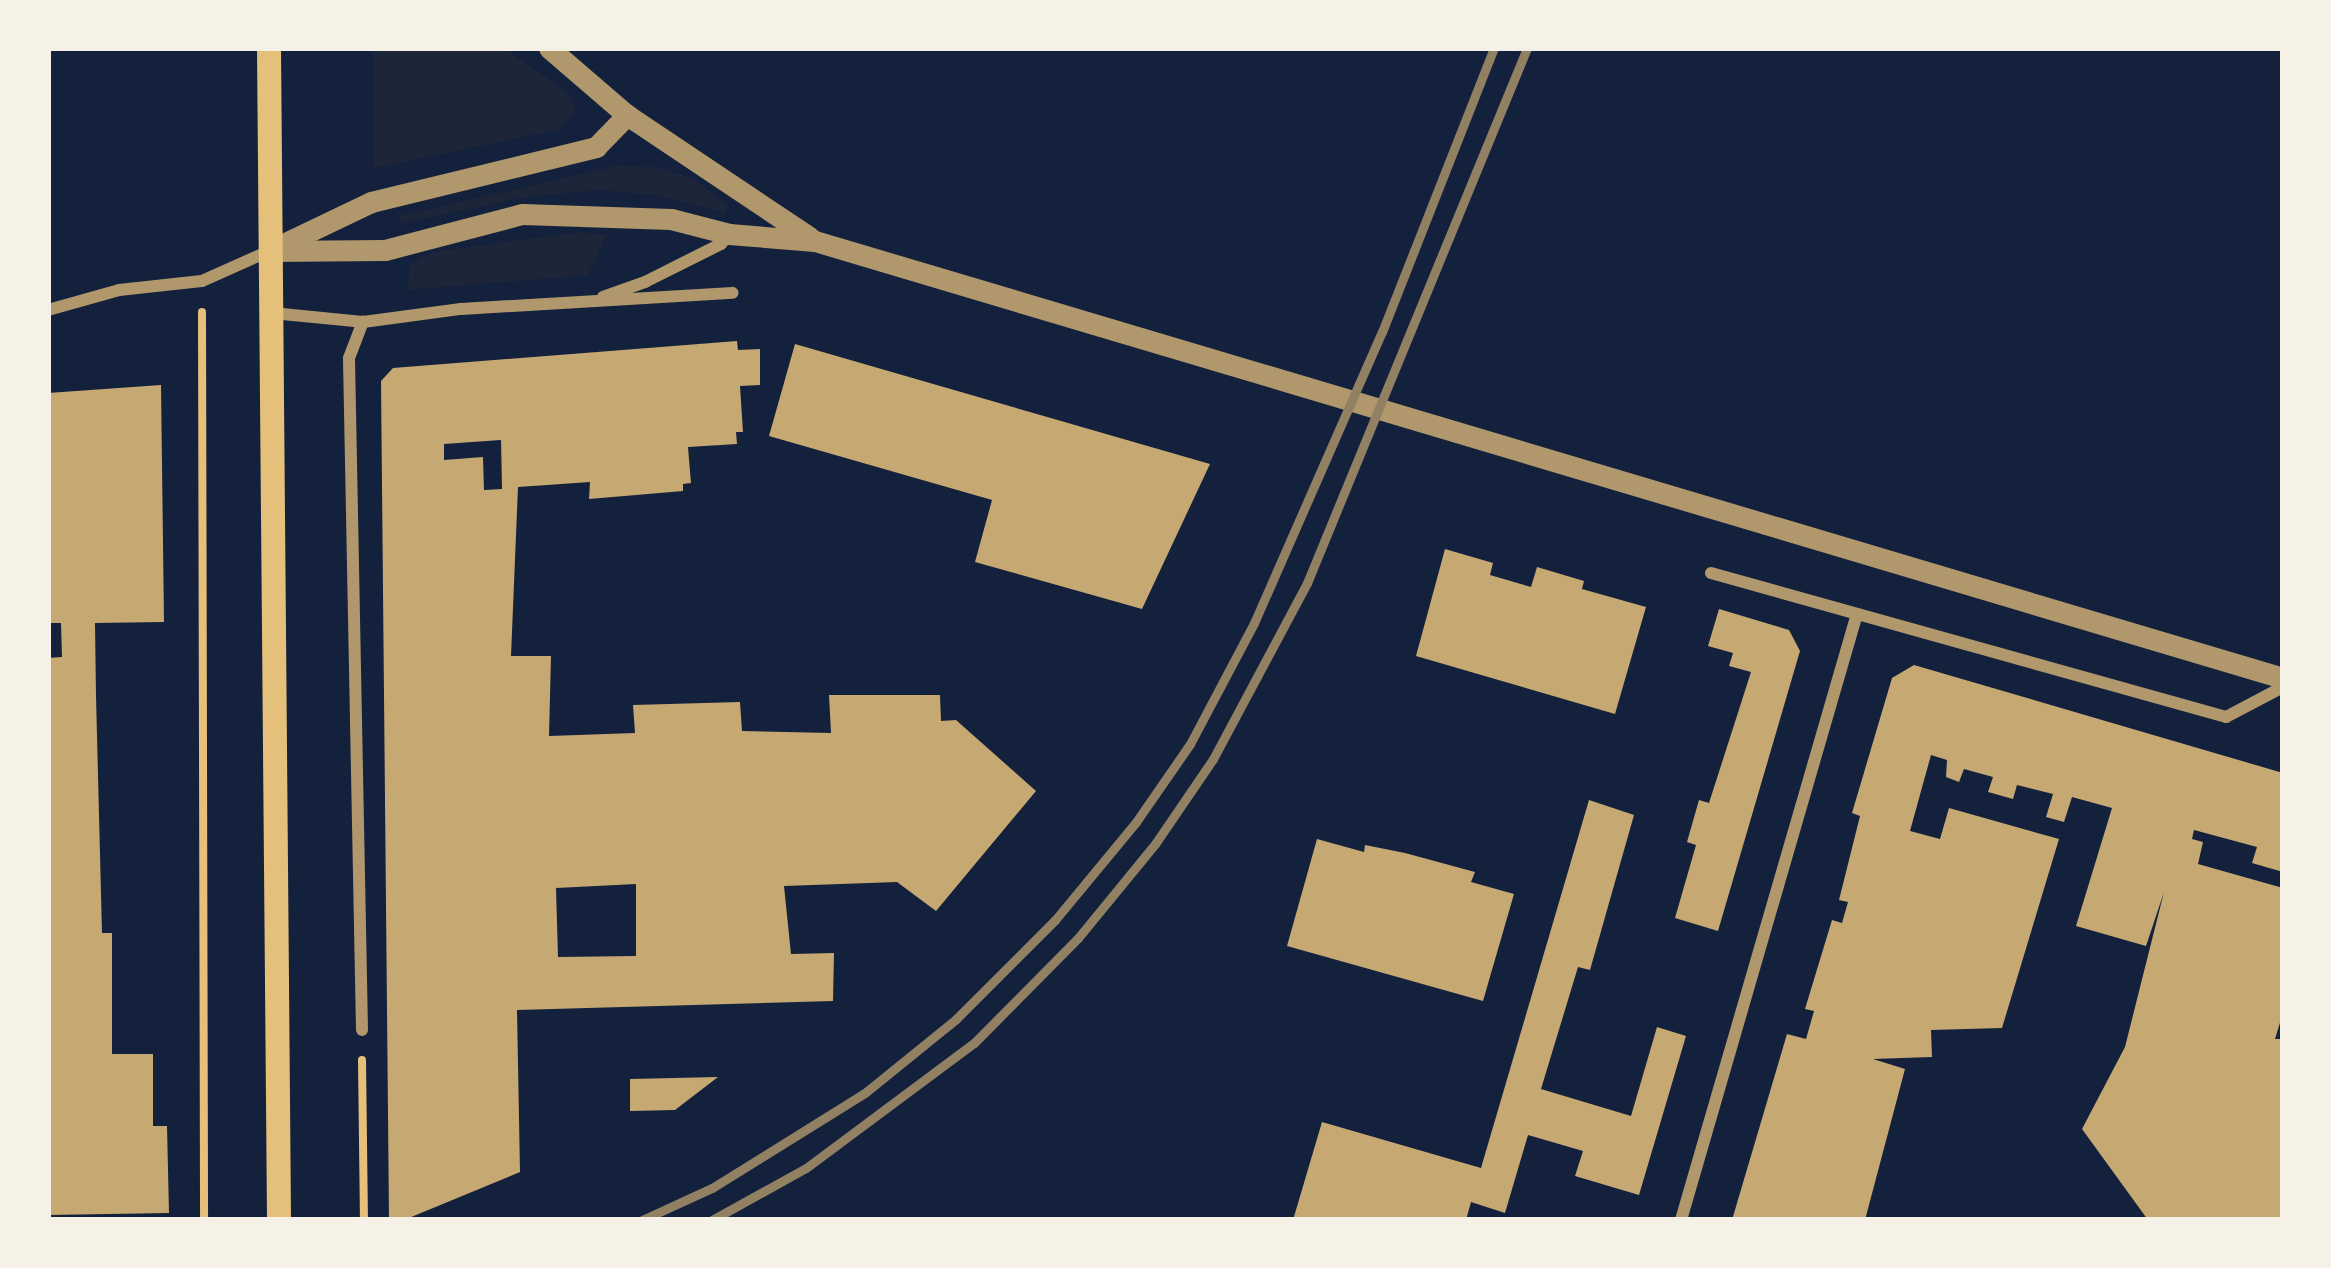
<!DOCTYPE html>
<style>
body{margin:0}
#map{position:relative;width:2331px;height:1268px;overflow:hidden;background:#14213d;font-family:"Libre Baskerville",serif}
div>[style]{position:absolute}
.green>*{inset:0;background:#1d2539}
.building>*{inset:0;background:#c6a872}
.path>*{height:8px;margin:-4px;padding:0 4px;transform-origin:4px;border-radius:4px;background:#e5c07b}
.minor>*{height:12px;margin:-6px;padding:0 6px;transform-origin:6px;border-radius:6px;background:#b1986c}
.tertiary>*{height:21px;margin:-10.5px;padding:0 10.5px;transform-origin:10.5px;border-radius:10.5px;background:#b1986c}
.secondary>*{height:24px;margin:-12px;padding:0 12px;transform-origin:12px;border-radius:12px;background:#e5c07b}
.rail>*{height:9px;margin:-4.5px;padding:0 4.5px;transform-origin:4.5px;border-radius:4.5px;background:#918062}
span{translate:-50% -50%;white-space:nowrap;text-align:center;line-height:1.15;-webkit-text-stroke:10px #f6f1e7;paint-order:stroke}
.frame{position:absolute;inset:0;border:51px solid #f6f1e7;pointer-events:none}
</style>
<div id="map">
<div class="green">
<i style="clip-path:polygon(373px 48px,504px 48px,569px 94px,577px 112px,557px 130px,374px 168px)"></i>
<i style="clip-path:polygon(616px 166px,655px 167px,694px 179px,728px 206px,725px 213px,656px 195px,598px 190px,526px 197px,402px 223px,399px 216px)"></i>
<i style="clip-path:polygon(581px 232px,607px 235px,588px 275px,407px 290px,410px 264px,433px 252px)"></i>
</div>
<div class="building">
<i style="clip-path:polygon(evenodd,737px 341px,738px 350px,760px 349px,760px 385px,740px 386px,743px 432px,736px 432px,737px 444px,688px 447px,691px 483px,683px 484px,683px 491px,589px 499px,590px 482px,518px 487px,511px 656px,551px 656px,549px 736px,635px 733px,633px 705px,740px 702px,742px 731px,831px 733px,829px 695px,940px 695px,941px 721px,956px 720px,1036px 791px,936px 911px,897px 882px,784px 886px,791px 954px,834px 953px,833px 1001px,517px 1010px,520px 1172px,404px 1220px,389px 1220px,381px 381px,393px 368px,737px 341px,501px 440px,502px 489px,484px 490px,483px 457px,444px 460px,444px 444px,501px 440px,737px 341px,636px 884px,636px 956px,558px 957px,556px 888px,636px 884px)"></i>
<i style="clip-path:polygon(795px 344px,1210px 464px,1142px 609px,975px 562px,992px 500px,769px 436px)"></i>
<i style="clip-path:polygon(161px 385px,164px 622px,95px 623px,96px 696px,102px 933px,112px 933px,112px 1054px,153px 1054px,153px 1126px,167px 1126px,169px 1213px,48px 1215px,48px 658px,62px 657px,61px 623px,51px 623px,48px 590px,48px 393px)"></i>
<i style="clip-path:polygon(1445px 549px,1493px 563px,1490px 575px,1531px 587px,1537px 567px,1584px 581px,1582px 589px,1646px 607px,1615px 714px,1416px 656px)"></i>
<i style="clip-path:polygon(1719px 609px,1789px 630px,1800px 651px,1718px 931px,1675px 918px,1696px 845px,1687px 842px,1699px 800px,1709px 803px,1751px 672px,1729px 666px,1733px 653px,1708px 646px)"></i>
<i style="clip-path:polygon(1914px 665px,2283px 773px,2283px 872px,2252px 863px,2257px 847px,2194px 830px,2192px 839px,2203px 842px,2198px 864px,2283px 888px,2283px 1013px,2275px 1039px,2283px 1039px,2283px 1220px,2148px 1220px,2082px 1129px,2125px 1047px,2164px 892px,2146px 946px,2076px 926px,2112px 808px,2072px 797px,2064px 822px,2046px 817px,2053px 794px,2017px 785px,2013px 799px,1988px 792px,1993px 777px,1964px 769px,1959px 782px,1946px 777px,1947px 760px,1931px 755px,1910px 831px,1940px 839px,1949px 808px,2059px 839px,2002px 1028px,1931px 1030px,1932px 1057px,1873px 1059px,1905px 1069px,1865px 1220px,1732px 1220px,1787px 1034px,1806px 1039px,1814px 1011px,1805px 1009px,1832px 920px,1842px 923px,1848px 902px,1839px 900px,1860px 816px,1852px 813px,1892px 678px)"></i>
<i style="clip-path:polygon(1589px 800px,1634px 815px,1590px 970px,1578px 967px,1541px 1089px,1631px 1116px,1657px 1027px,1686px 1036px,1639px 1195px,1575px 1176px,1583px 1151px,1528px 1135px,1505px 1213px,1471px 1202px,1466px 1220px,1293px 1220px,1322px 1122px,1481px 1168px)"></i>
<i style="clip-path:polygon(1317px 839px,1364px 852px,1365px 845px,1405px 853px,1475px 872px,1471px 882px,1514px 894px,1483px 1001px,1287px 946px)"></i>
<i style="clip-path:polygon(718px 1077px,675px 1110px,630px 1111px,630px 1079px)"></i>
</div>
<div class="path">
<i style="left:202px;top:312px;width:908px;rotate:89.87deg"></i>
<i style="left:362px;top:1060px;width:160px;rotate:89.3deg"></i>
</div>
<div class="minor">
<i style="left:603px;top:297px;width:45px;rotate:-19.7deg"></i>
<i style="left:645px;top:282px;width:85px;rotate:-26.6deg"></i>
<i style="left:721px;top:244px;width:13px;rotate:-51deg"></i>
<i style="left:48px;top:310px;width:74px;rotate:-15.7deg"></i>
<i style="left:119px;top:290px;width:83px;rotate:-6.2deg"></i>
<i style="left:202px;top:281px;width:73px;rotate:-24.1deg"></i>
<i style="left:272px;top:313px;width:91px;rotate:5.6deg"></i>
<i style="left:363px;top:322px;width:99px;rotate:-7.6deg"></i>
<i style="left:461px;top:309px;width:272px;rotate:-3.4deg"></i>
<i style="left:1711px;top:573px;width:535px;rotate:15.62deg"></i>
<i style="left:2226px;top:717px;width:64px;rotate:-27.8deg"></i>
<i style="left:362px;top:1030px;width:672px;rotate:-91.11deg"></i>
<i style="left:349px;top:358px;width:39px;rotate:-69deg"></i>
<i style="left:1681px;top:1220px;width:631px;rotate:-73.81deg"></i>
</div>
<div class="tertiary">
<i style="left:549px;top:48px;width:103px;rotate:40.7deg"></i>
<i style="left:627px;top:115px;width:219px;rotate:33.8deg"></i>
<i style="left:275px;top:248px;width:106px;rotate:-25.6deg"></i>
<i style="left:371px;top:202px;width:232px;rotate:-13.7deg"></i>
<i style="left:596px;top:147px;width:45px;rotate:-45.9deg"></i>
<i style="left:269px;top:251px;width:116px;rotate:-0.5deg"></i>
<i style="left:385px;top:250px;width:142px;rotate:-14.7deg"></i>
<i style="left:522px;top:214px;width:149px;rotate:1.9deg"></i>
<i style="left:671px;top:219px;width:60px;rotate:14.5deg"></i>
<i style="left:729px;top:234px;width:86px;rotate:4.7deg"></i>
<i style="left:815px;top:241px;width:1532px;rotate:16.58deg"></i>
</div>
<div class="secondary">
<i style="left:269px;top:48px;width:1172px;rotate:89.51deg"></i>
</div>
<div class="rail">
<i style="left:642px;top:1220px;width:77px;rotate:-24.6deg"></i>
<i style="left:712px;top:1188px;width:181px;rotate:-31.9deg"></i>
<i style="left:866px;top:1092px;width:116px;rotate:-39deg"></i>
<i style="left:956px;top:1019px;width:140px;rotate:-45deg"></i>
<i style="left:1055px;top:920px;width:127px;rotate:-50.4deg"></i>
<i style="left:1136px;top:822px;width:95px;rotate:-55.3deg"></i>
<i style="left:1190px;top:744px;width:137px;rotate:-62.1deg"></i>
<i style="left:1254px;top:623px;width:318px;rotate:-66.3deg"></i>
<i style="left:1382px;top:332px;width:305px;rotate:-68.5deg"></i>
<i style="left:712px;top:1220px;width:107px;rotate:-29deg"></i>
<i style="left:806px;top:1168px;width:209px;rotate:-36.7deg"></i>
<i style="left:974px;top:1043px;width:148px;rotate:-45.3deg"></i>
<i style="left:1078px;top:938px;width:122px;rotate:-50.7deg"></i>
<i style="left:1155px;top:844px;width:103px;rotate:-55.7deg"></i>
<i style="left:1213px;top:759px;width:200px;rotate:-61.9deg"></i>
<i style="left:1307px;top:583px;width:578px;rotate:-67.65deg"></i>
</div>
<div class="frame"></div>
</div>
